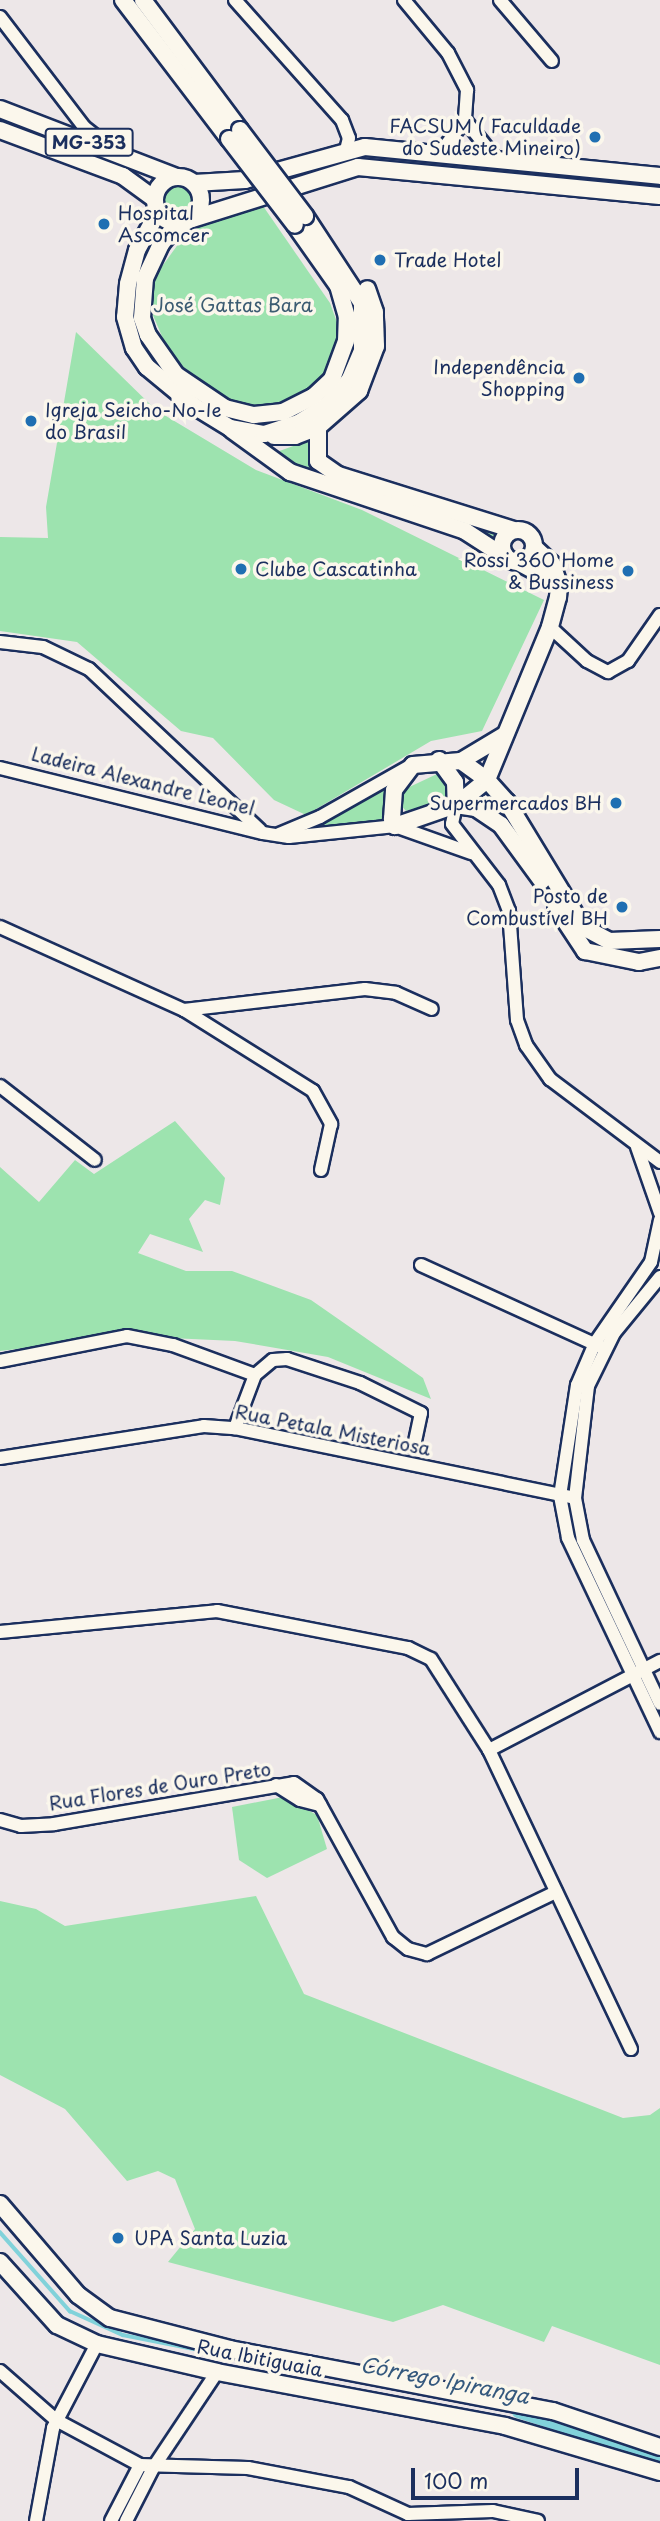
<!DOCTYPE html>
<meta charset="utf-8">
<style>
body{margin:0}
#map{position:relative;width:660px;height:2521px;overflow:hidden;background:#ede7e8;font-family:"Playpen Sans",sans-serif}
div>[style]{position:absolute}
.green>*{inset:0;background:#9de3af}
.round{border-radius:50%}
.stream>*{height:3.5px;margin:-1.75px;padding:0 1.75px;transform-origin:1.75px;border-radius:1.75px;background:#81d2da}
.canal>*{height:12px;margin:-6px;padding:0 6px;transform-origin:6px;border-radius:6px;background:#81d2da}
.roads{filter:drop-shadow(2px 0 #1b2f5e) drop-shadow(-2px 0 #1b2f5e) drop-shadow(0 2px #1b2f5e) drop-shadow(0 -2px #1b2f5e)}
.minor>*{height:12px;margin:-6px;padding:0 6px;transform-origin:6px;border-radius:6px;background:#fbf7ec}
.major>*{height:16px;margin:-8px;padding:0 8px;transform-origin:8px;border-radius:8px;background:#fbf7ec}
.major>.ring{margin:-8px;padding:0;box-sizing:content-box;background:none;border:16px solid #fbf7ec;border-radius:50%}
.bridges{filter:drop-shadow(2px 0 #1b2f5e) drop-shadow(-2px 0 #1b2f5e) drop-shadow(0 2px #1b2f5e) drop-shadow(0 -2px #1b2f5e)}
.major-bridge>*{height:16px;margin:-8px;padding:0 8px;transform-origin:8px;border-radius:8px;background:#fbf7ec}
.dots>*{width:19px;height:19px;translate:-50% -50%;box-sizing:border-box;border:4px solid #fbf7ec;border-radius:50%}
span{translate:-50% -50%;white-space:nowrap;text-align:center;line-height:1.15;-webkit-text-stroke:7px #fbf7ec;paint-order:stroke}
.shield-label span{padding:2px 5px;background:#fbf7ec;border:2px solid;border-radius:5px;-webkit-text-stroke-width:0}
.shield-label{font-size:18px;color:#1b2f5e;font-weight:700}
.poi-label{font-size:19px;color:#1b2f5e}
.right{translate:-100% -50%;text-align:right}
.left{translate:0 -50%;text-align:left}
.park-label{font-size:19px;color:#3c5c72}
.street-label{font-size:19px;color:#1b2f5e}
.water-label{font-size:21px;color:#34587d;font-style:italic}
.scale{position:absolute;left:411px;top:2468px;width:168px;height:32px;box-sizing:border-box;border:4px solid #1b2f5e;border-top:0;padding-left:9px;font-size:21px;line-height:24px;white-space:nowrap;color:#1b2f5e;-webkit-text-stroke:5px #fbf7ec;paint-order:stroke}
</style>
<div id="map">
<div class="green">
<i class="round" style="left:164px;top:184px;width:32px;height:32px"></i>
<i style="clip-path:polygon(263px 206px,330px 303px,338px 325px,338px 350px,322px 380px,300px 398px,268px 408px,236px 402px,200px 382px,170px 355px,152px 313px,153px 279px,184px 236px,202px 225px)"></i>
<i style="clip-path:polygon(76px 332px,156px 410px,256px 470px,362px 510px,544px 600px,482px 731px,431px 741px,306px 815px,274px 800px,213px 738px,181px 731px,77px 642px,0 631px,0 537px,48px 538px,46px 507px)"></i>
<i style="clip-path:polygon(310px 440px,315px 463px,496px 533px,491px 539px,292px 470px,271px 454px)"></i>
<i style="clip-path:polygon(437px 774px,450px 778px,451px 793px,438px 803px,406px 811px,399px 803px,403px 790px)"></i>
<i style="clip-path:polygon(387px 786px,383px 801px,388px 819px,312px 828px)"></i>
<i style="clip-path:polygon(175px 1121px,225px 1178px,220px 1205px,205px 1200px,189px 1219px,203px 1252px,150px 1234px,138px 1253px,186px 1271px,232px 1271px,311px 1300px,423px 1378px,431px 1399px,328px 1357px,235px 1341px,127px 1336px,0 1351px,0 1167px,39px 1202px,75px 1160px,94px 1174px)"></i>
<i style="clip-path:polygon(283px 1797px,317px 1815px,327px 1849px,267px 1878px,239px 1860px,232px 1807px)"></i>
<i style="clip-path:polygon(256px 1896px,304px 1994px,623px 2118px,650px 2115px,660px 2108px,660px 2365px,552px 2326px,544px 2342px,443px 2305px,393px 2322px,168px 2262px,195px 2229px,175px 2179px,158px 2171px,127px 2181px,65px 2109px,0 2075px,0 1901px,36px 1909px,65px 1926px)"></i>
</div>
<div class="stream">
<i style="left:0;top:2232px;width:106px;rotate:48.5deg"></i>
<i style="left:70px;top:2311px;width:58px;rotate:24.4deg"></i>
<i style="left:123px;top:2335px;width:98px;rotate:11.2deg"></i>
<i style="left:120px;top:2521px;width:19px;rotate:-69deg"></i>
</div>
<div class="canal">
<i style="left:518px;top:2412px;width:149px;rotate:17.9deg"></i>
</div>
<div class="roads">
<div class="minor">
<i style="left:235px;top:0;width:161px;rotate:48.3deg"></i>
<i style="left:342px;top:120px;width:19px;rotate:69deg"></i>
<i style="left:349px;top:138px;width:12px;rotate:104deg"></i>
<i style="left:404px;top:0;width:69px;rotate:50.3deg"></i>
<i style="left:448px;top:53px;width:42px;rotate:62.8deg"></i>
<i style="left:467px;top:90px;width:30px;rotate:94deg"></i>
<i style="left:465px;top:120px;width:41px;rotate:127.1deg"></i>
<i style="left:500px;top:0;width:80px;rotate:49.6deg"></i>
<i style="left:0;top:17px;width:138px;rotate:52.6deg"></i>
<i style="left:84px;top:127px;width:34px;rotate:38deg"></i>
<i style="left:465px;top:120px;width:50px;rotate:51.5deg"></i>
<i style="left:550px;top:627px;width:50px;rotate:42.6deg"></i>
<i style="left:587px;top:661px;width:24px;rotate:28deg"></i>
<i style="left:608px;top:672px;width:23px;rotate:-29deg"></i>
<i style="left:628px;top:661px;width:56px;rotate:-55.2deg"></i>
<i style="left:0;top:642px;width:43px;rotate:6.6deg"></i>
<i style="left:43px;top:647px;width:51px;rotate:25.6deg"></i>
<i style="left:89px;top:669px;width:235px;rotate:43.3deg"></i>
<i style="left:0;top:768px;width:271px;rotate:13.9deg"></i>
<i style="left:263px;top:833px;width:26px;rotate:9deg"></i>
<i style="left:289px;top:837px;width:107px;rotate:-5.9deg"></i>
<i style="left:395px;top:826px;width:81px;rotate:19.6deg"></i>
<i style="left:456px;top:805px;width:19px;rotate:102deg"></i>
<i style="left:452px;top:824px;width:77px;rotate:52.4deg"></i>
<i style="left:499px;top:885px;width:28px;rotate:69deg"></i>
<i style="left:509px;top:911px;width:109px;rotate:85.8deg"></i>
<i style="left:517px;top:1020px;width:27px;rotate:70deg"></i>
<i style="left:526px;top:1045px;width:42px;rotate:54.8deg"></i>
<i style="left:550px;top:1079px;width:138px;rotate:37deg"></i>
<i style="left:279px;top:834px;width:44px;rotate:-22.5deg"></i>
<i style="left:320px;top:817px;width:106px;rotate:-29.5deg"></i>
<i style="left:0;top:927px;width:202px;rotate:24.3deg"></i>
<i style="left:184px;top:1010px;width:152px;rotate:32.1deg"></i>
<i style="left:313px;top:1091px;width:38px;rotate:61deg"></i>
<i style="left:331px;top:1124px;width:47px;rotate:102.3deg"></i>
<i style="left:184px;top:1010px;width:182px;rotate:-6.6deg"></i>
<i style="left:365px;top:989px;width:31px;rotate:7deg"></i>
<i style="left:396px;top:993px;width:39px;rotate:24deg"></i>
<i style="left:0;top:1086px;width:120px;rotate:37.9deg"></i>
<i style="left:637px;top:1147px;width:70px;rotate:70.8deg"></i>
<i style="left:660px;top:1220px;width:43px;rotate:102.1deg"></i>
<i style="left:651px;top:1262px;width:98px;rotate:124.7deg"></i>
<i style="left:595px;top:1343px;width:46px;rotate:113.2deg"></i>
<i style="left:577px;top:1385px;width:112px;rotate:98.7deg"></i>
<i style="left:560px;top:1496px;width:43px;rotate:79.2deg"></i>
<i style="left:568px;top:1538px;width:215px;rotate:64.6deg"></i>
<i style="left:421px;top:1265px;width:198px;rotate:24.5deg"></i>
<i style="left:660px;top:1277px;width:72px;rotate:129.4deg"></i>
<i style="left:614px;top:1333px;width:59px;rotate:116.1deg"></i>
<i style="left:588px;top:1386px;width:113px;rotate:96.6deg"></i>
<i style="left:575px;top:1498px;width:43px;rotate:79.2deg"></i>
<i style="left:583px;top:1540px;width:181px;rotate:64.8deg"></i>
<i style="left:0;top:1361px;width:129px;rotate:-11.1deg"></i>
<i style="left:127px;top:1336px;width:47px;rotate:11.1deg"></i>
<i style="left:173px;top:1345px;width:87px;rotate:20.1deg"></i>
<i style="left:255px;top:1375px;width:57px;rotate:110.7deg"></i>
<i style="left:255px;top:1375px;width:23px;rotate:-40deg"></i>
<i style="left:273px;top:1360px;width:14px;rotate:-4deg"></i>
<i style="left:287px;top:1359px;width:77px;rotate:18.2deg"></i>
<i style="left:360px;top:1383px;width:68px;rotate:26.2deg"></i>
<i style="left:421px;top:1413px;width:35px;rotate:102deg"></i>
<i style="left:0;top:1458px;width:206px;rotate:-8.9deg"></i>
<i style="left:204px;top:1426px;width:31px;rotate:4deg"></i>
<i style="left:235px;top:1428px;width:347px;rotate:11.6deg"></i>
<i style="left:0;top:1632px;width:218px;rotate:-5.5deg"></i>
<i style="left:217px;top:1611px;width:195px;rotate:11deg"></i>
<i style="left:408px;top:1648px;width:25px;rotate:26deg"></i>
<i style="left:431px;top:1659px;width:108px;rotate:57.5deg"></i>
<i style="left:489px;top:1750px;width:331px;rotate:64.6deg"></i>
<i style="left:489px;top:1750px;width:193px;rotate:-27.5deg"></i>
<i style="left:276px;top:1785px;width:28px;rotate:32deg"></i>
<i style="left:300px;top:1800px;width:21px;rotate:14deg"></i>
<i style="left:0;top:1820px;width:22px;rotate:16deg"></i>
<i style="left:21px;top:1826px;width:33px;rotate:-3deg"></i>
<i style="left:54px;top:1824px;width:243px;rotate:-9.7deg"></i>
<i style="left:294px;top:1783px;width:28px;rotate:35deg"></i>
<i style="left:317px;top:1799px;width:158px;rotate:61.2deg"></i>
<i style="left:393px;top:1937px;width:19px;rotate:39deg"></i>
<i style="left:408px;top:1949px;width:20px;rotate:15deg"></i>
<i style="left:427px;top:1954px;width:143px;rotate:-25.7deg"></i>
<i style="left:0;top:2371px;width:74px;rotate:41.2deg"></i>
<i style="left:56px;top:2420px;width:95px;rotate:28.2deg"></i>
<i style="left:140px;top:2465px;width:108px;rotate:1.6deg"></i>
<i style="left:248px;top:2468px;width:103px;rotate:10.7deg"></i>
<i style="left:349px;top:2487px;width:65px;rotate:24.6deg"></i>
<i style="left:408px;top:2514px;width:85px;rotate:-2deg"></i>
<i style="left:493px;top:2511px;width:46px;rotate:12.5deg"></i>
<i style="left:36px;top:2521px;width:95px;rotate:-79.6deg"></i>
<i style="left:53px;top:2428px;width:95px;rotate:-62.4deg"></i>
<i style="left:111px;top:2521px;width:63px;rotate:-62.6deg"></i>
<i style="left:126px;top:2521px;width:59px;rotate:-63deg"></i>
<i style="left:153px;top:2468px;width:115px;rotate:-56.3deg"></i>
</div>
<div class="major">
<i style="left:123px;top:0;width:175px;rotate:52.7deg"></i>
<i style="left:143px;top:0;width:162px;rotate:53.3deg"></i>
<i style="left:0;top:109px;width:189px;rotate:21.1deg"></i>
<i style="left:0;top:130px;width:131px;rotate:20.5deg"></i>
<i style="left:123px;top:176px;width:39px;rotate:36deg"></i>
<i class="ring" style="left:155px;top:177px;width:30px;height:30px"></i>
<i style="left:194px;top:183px;width:51px;rotate:-3.4deg"></i>
<i style="left:245px;top:180px;width:124px;rotate:-15.4deg"></i>
<i style="left:365px;top:147px;width:296px;rotate:5.6deg"></i>
<i style="left:158px;top:212px;width:43px;rotate:118.9deg"></i>
<i style="left:137px;top:250px;width:35px;rotate:105deg"></i>
<i style="left:128px;top:284px;width:33px;rotate:95deg"></i>
<i style="left:125px;top:317px;width:32px;rotate:74deg"></i>
<i style="left:134px;top:348px;width:23px;rotate:56deg"></i>
<i style="left:147px;top:367px;width:61px;rotate:39.7deg"></i>
<i style="left:194px;top:406px;width:42px;rotate:31.4deg"></i>
<i style="left:230px;top:428px;width:35px;rotate:10deg"></i>
<i style="left:264px;top:434px;width:38px;rotate:-18deg"></i>
<i style="left:300px;top:422px;width:31px;rotate:-32deg"></i>
<i style="left:326px;top:406px;width:36px;rotate:-48deg"></i>
<i style="left:350px;top:379px;width:30px;rotate:-67deg"></i>
<i style="left:362px;top:351px;width:48px;rotate:-90deg"></i>
<i style="left:362px;top:303px;width:104px;rotate:-123.2deg"></i>
<i style="left:192px;top:219px;width:174px;rotate:-17.4deg"></i>
<i style="left:358px;top:167px;width:303px;rotate:5.5deg"></i>
<i style="left:178px;top:223px;width:27px;rotate:129deg"></i>
<i style="left:161px;top:244px;width:38px;rotate:115deg"></i>
<i style="left:145px;top:278px;width:40px;rotate:94.3deg"></i>
<i style="left:142px;top:318px;width:18px;rotate:71deg"></i>
<i style="left:148px;top:335px;width:49px;rotate:55deg"></i>
<i style="left:176px;top:375px;width:59px;rotate:34deg"></i>
<i style="left:225px;top:408px;width:30px;rotate:14deg"></i>
<i style="left:254px;top:415px;width:29px;rotate:-6deg"></i>
<i style="left:283px;top:412px;width:34px;rotate:-27deg"></i>
<i style="left:313px;top:397px;width:26px;rotate:-43deg"></i>
<i style="left:332px;top:379px;width:40px;rotate:-69.8deg"></i>
<i style="left:346px;top:341px;width:24px;rotate:-88deg"></i>
<i style="left:347px;top:317px;width:32px;rotate:-106deg"></i>
<i style="left:338px;top:286px;width:75px;rotate:-125.2deg"></i>
<i style="left:318px;top:427px;width:34px;rotate:90deg"></i>
<i style="left:318px;top:461px;width:24px;rotate:35deg"></i>
<i style="left:338px;top:475px;width:183px;rotate:17.4deg"></i>
<i style="left:232px;top:430px;width:72px;rotate:35.9deg"></i>
<i style="left:290px;top:472px;width:185px;rotate:18.6deg"></i>
<i style="left:465px;top:531px;width:48px;rotate:33deg"></i>
<i style="left:274px;top:436px;width:21px"></i>
<i style="left:295px;top:436px;width:25px;rotate:-21deg"></i>
<i style="left:318px;top:427px;width:55px;rotate:-41.3deg"></i>
<i style="left:359px;top:391px;width:48px;rotate:-69.3deg"></i>
<i style="left:376px;top:346px;width:34px;rotate:-92deg"></i>
<i style="left:375px;top:312px;width:24px;rotate:-109deg"></i>
<i class="ring" style="left:502px;top:530px;width:16px;height:16px"></i>
<i style="left:534px;top:547px;width:25px;rotate:43deg"></i>
<i style="left:552px;top:564px;width:21px;rotate:71deg"></i>
<i style="left:559px;top:584px;width:13px;rotate:94deg"></i>
<i style="left:558px;top:597px;width:31px;rotate:105deg"></i>
<i style="left:550px;top:627px;width:165px;rotate:112.4deg"></i>
<i style="left:487px;top:780px;width:40px;rotate:141deg"></i>
<i style="left:456px;top:805px;width:65px;rotate:161deg"></i>
<i style="left:395px;top:826px;width:8px;rotate:-113deg"></i>
<i style="left:392px;top:819px;width:29px;rotate:-86deg"></i>
<i style="left:394px;top:790px;width:31px;rotate:-53deg"></i>
<i style="left:413px;top:765px;width:48px;rotate:-4.8deg"></i>
<i style="left:461px;top:761px;width:32px;rotate:36deg"></i>
<i style="left:487px;top:780px;width:30px;rotate:48deg"></i>
<i style="left:507px;top:802px;width:146px;rotate:58.7deg"></i>
<i style="left:583px;top:927px;width:30px;rotate:28deg"></i>
<i style="left:609px;top:941px;width:51px;rotate:-2.2deg"></i>
<i style="left:518px;top:562px;width:47px;rotate:28.2deg"></i>
<i style="left:439px;top:760px;width:27px;rotate:54deg"></i>
<i style="left:455px;top:782px;width:23px;rotate:88deg"></i>
<i style="left:461px;top:761px;width:49px;rotate:-30.8deg"></i>
<i style="left:456px;top:805px;width:20px;rotate:9deg"></i>
<i style="left:476px;top:808px;width:30px;rotate:34deg"></i>
<i style="left:501px;top:825px;width:69px;rotate:53.8deg"></i>
<i style="left:556px;top:907px;width:53px;rotate:56.6deg"></i>
<i style="left:585px;top:951px;width:55px;rotate:11.5deg"></i>
<i style="left:639px;top:962px;width:21px;rotate:-11deg"></i>
<i style="left:0;top:2204px;width:120px;rotate:49.4deg"></i>
<i style="left:78px;top:2295px;width:39px;rotate:36deg"></i>
<i style="left:110px;top:2318px;width:124px;rotate:14.5deg"></i>
<i style="left:230px;top:2349px;width:329px;rotate:10.9deg"></i>
<i style="left:553px;top:2411px;width:113px;rotate:18.6deg"></i>
<i style="left:0;top:2262px;width:85px;rotate:47.9deg"></i>
<i style="left:57px;top:2325px;width:44px;rotate:25.4deg"></i>
<i style="left:97px;top:2344px;width:123px;rotate:13.1deg"></i>
<i style="left:217px;top:2372px;width:293px;rotate:10.6deg"></i>
<i style="left:505px;top:2426px;width:162px;rotate:16.5deg"></i>
</div>
</div>
<div class="bridges">
<div class="major-bridge">
<i style="left:240px;top:130px;width:108px;rotate:52.9deg"></i>
<i style="left:229px;top:139px;width:108px;rotate:52.5deg"></i>
</div>
</div>
<div class="dots">
<i style="left:595px;top:137px;background:#1f6fb2"></i>
<i style="left:104px;top:224px;background:#1f6fb2"></i>
<i style="left:380px;top:260px;background:#1f6fb2"></i>
<i style="left:579px;top:378px;background:#1f6fb2"></i>
<i style="left:31px;top:421px;background:#1f6fb2"></i>
<i style="left:241px;top:569px;background:#1f6fb2"></i>
<i style="left:628px;top:571px;background:#1f6fb2"></i>
<i style="left:616px;top:803px;background:#1f6fb2"></i>
<i style="left:622px;top:907px;background:#1f6fb2"></i>
<i style="left:118px;top:2238px;background:#1f6fb2"></i>
</div>
<div class="shield-label">
<span style="left:89px;top:142px">MG-353</span>
</div>
<div class="poi-label">
<span class="right" style="left:581px;top:137px">FACSUM ( Faculdade<br>do Sudeste Mineiro)</span>
<span class="left" style="left:118px;top:224px">Hospital<br>Ascomcer</span>
<span class="left" style="left:394px;top:260px">Trade Hotel</span>
<span class="right" style="left:565px;top:378px">Independência<br>Shopping</span>
<span class="left" style="left:45px;top:421px">Igreja Seicho-No-Ie<br>do Brasil</span>
<span class="right" style="left:614px;top:571px">Rossi 360 Home<br>&amp; Bussiness</span>
<span class="left" style="left:255px;top:569px">Clube Cascatinha</span>
<span class="right" style="left:602px;top:803px">Supermercados BH</span>
<span class="right" style="left:608px;top:907px">Posto de<br>Combustível BH</span>
<span class="left" style="left:134px;top:2238px">UPA Santa Luzia</span>
</div>
<div class="park-label">
<span style="left:233px;top:305px">José Gattas Bara</span>
</div>
<div class="street-label">
<span style="left:143px;top:781px;rotate:14deg">Ladeira Alexandre Leonel</span>
<span style="left:333px;top:1430px;rotate:11deg">Rua Petala Misteriosa</span>
<span style="left:160px;top:1786px;rotate:-9deg">Rua Flores de Ouro Preto</span>
<span style="left:260px;top:2358px;rotate:11deg">Rua Ibitiguaia</span>
</div>
<div class="water-label">
<span style="left:445px;top:2379px;rotate:11deg">Córrego Ipiranga</span>
</div>
<div class="scale">100 m</div>
</div>
